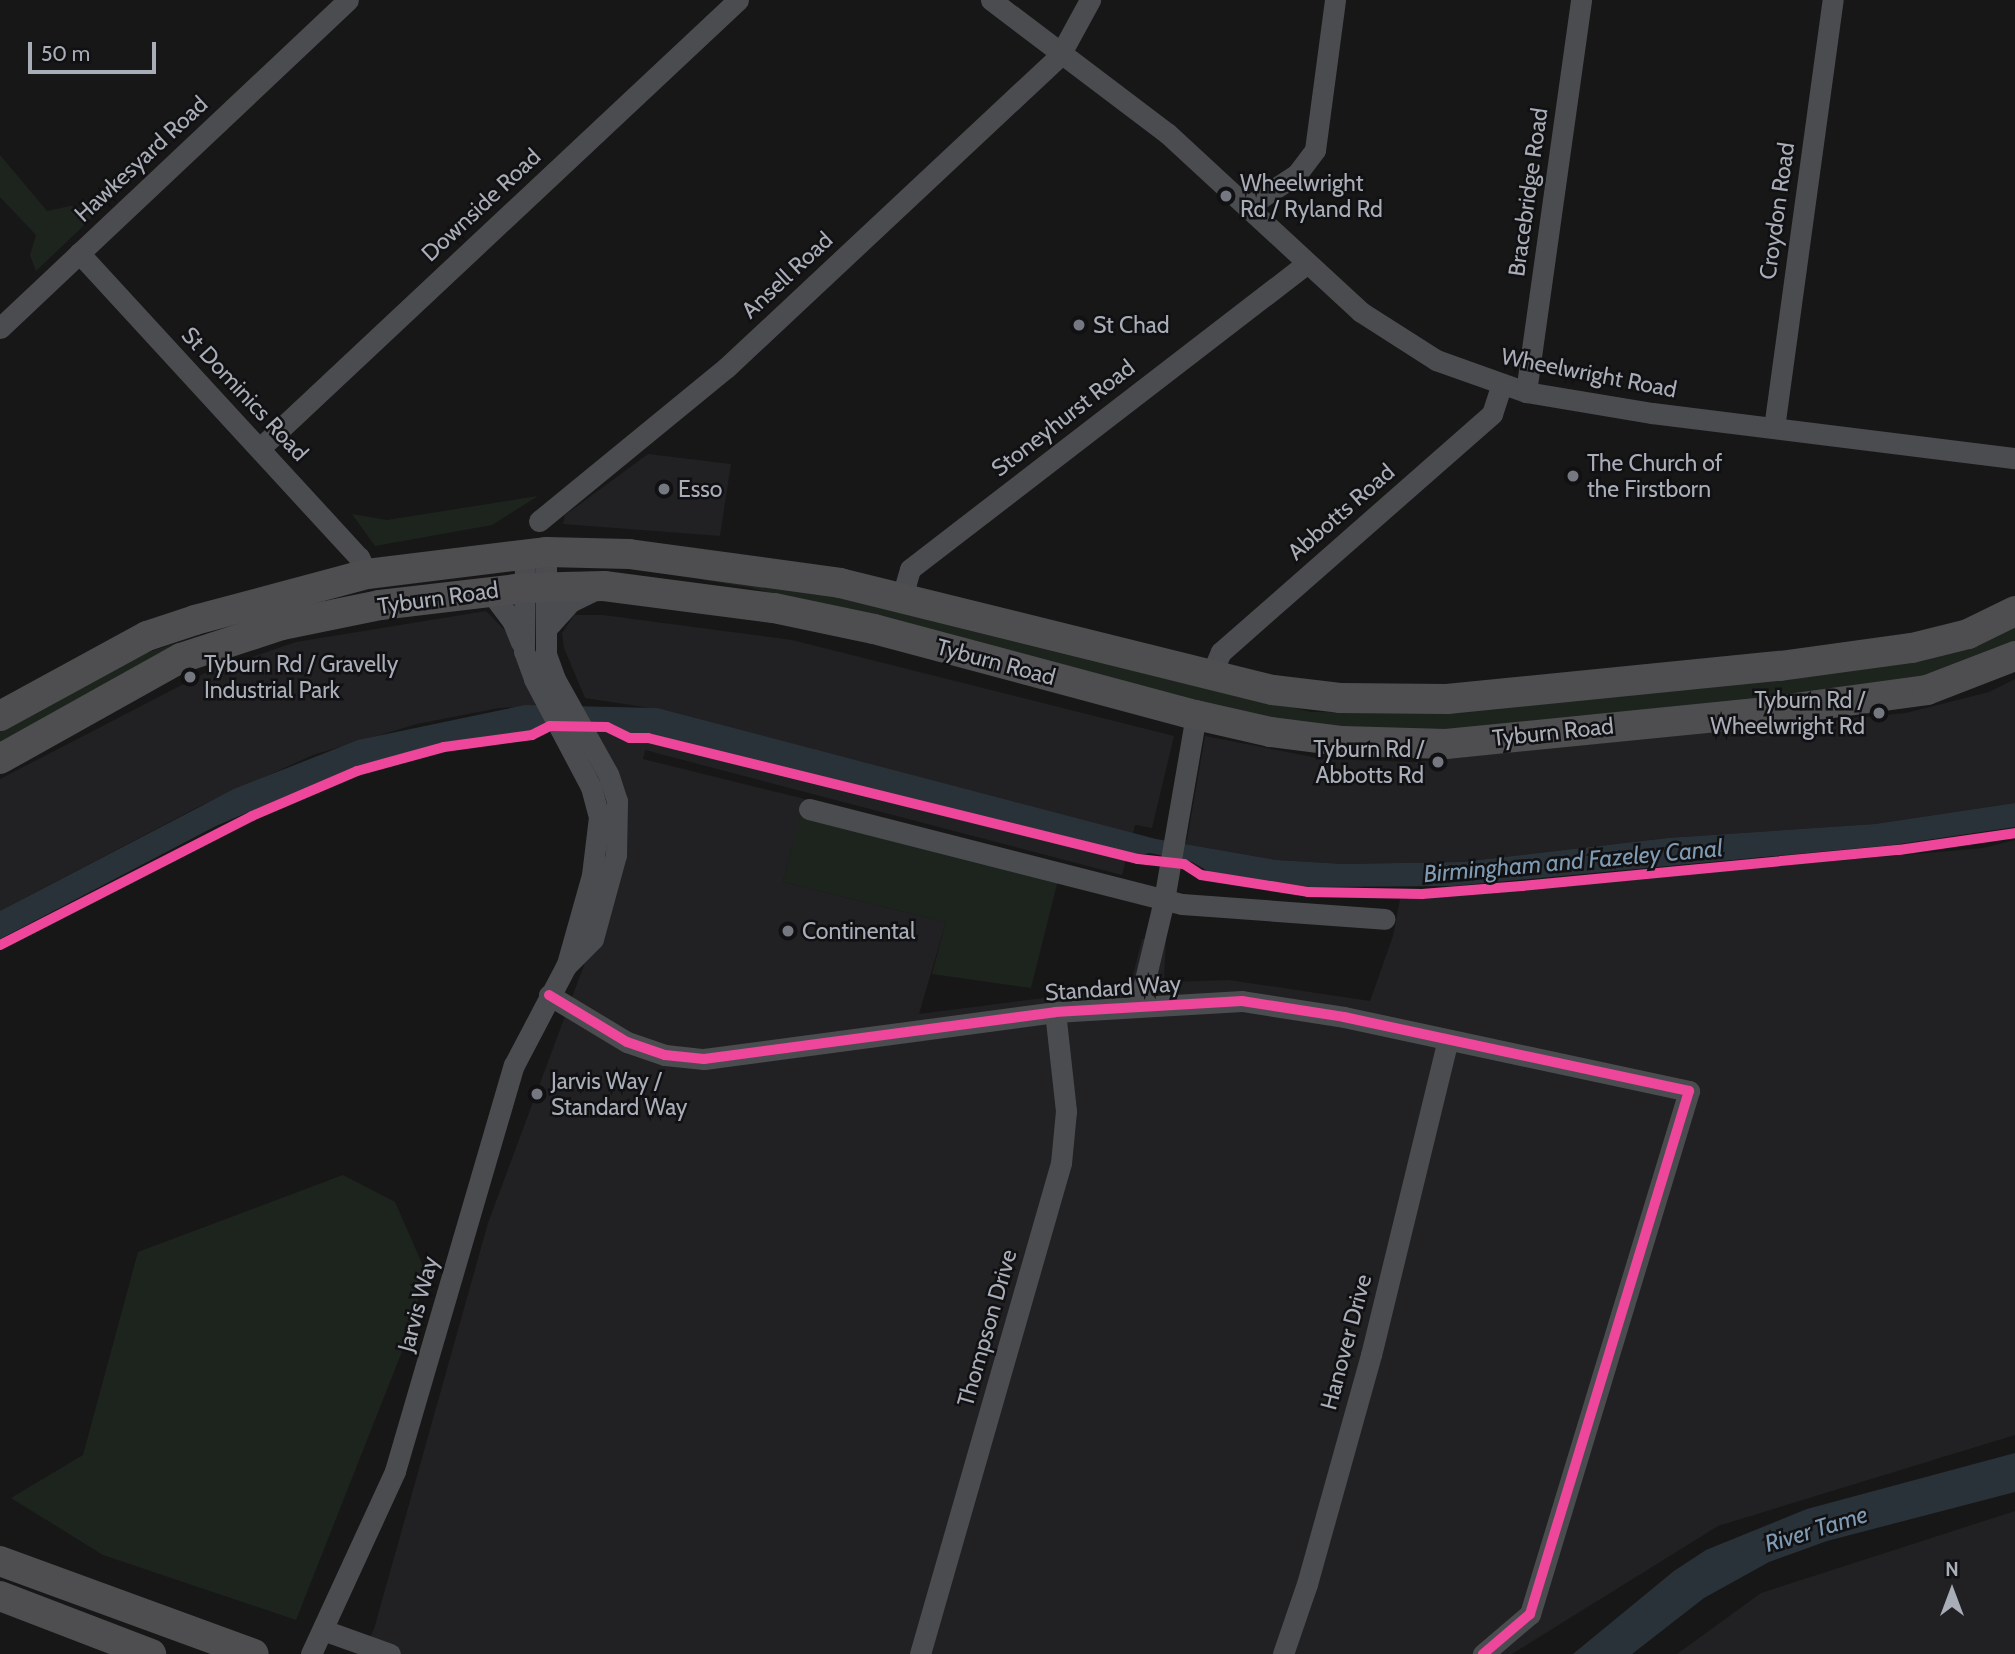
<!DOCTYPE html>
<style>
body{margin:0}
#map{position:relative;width:2015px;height:1654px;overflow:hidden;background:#171717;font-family:Cabin,sans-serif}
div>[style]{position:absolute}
.built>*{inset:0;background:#212123}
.green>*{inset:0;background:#1d241e}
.water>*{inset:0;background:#2a3239}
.minor>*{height:21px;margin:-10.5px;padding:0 10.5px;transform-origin:10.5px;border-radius:10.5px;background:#4b4c50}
.highway>*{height:30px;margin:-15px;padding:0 15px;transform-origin:15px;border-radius:15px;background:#4e4e51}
.cycleway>*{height:10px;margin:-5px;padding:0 5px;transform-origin:5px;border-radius:5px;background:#ed469a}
.dots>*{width:19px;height:19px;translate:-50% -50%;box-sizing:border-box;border:4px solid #111113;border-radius:50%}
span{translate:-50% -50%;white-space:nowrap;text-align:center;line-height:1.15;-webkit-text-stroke:5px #111113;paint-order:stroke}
.street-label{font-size:23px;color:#a8adb8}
.poi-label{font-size:23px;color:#a8adb8}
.left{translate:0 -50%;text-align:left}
.right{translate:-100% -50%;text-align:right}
.water-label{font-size:24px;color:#7f9bb3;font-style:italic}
.north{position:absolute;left:1917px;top:1556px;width:70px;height:70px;-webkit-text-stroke:5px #111113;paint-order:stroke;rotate:0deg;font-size:19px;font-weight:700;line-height:28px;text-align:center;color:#a8adb8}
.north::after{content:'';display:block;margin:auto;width:24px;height:32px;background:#a8adb8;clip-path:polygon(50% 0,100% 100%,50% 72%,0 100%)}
.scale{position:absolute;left:28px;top:42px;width:128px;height:32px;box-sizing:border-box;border:4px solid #a8adb8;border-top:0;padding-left:9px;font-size:21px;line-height:24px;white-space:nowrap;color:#a8adb8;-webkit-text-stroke:5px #111113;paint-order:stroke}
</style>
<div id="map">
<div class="built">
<i style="clip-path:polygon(648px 454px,731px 464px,720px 536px,563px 524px,565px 515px)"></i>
<i style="clip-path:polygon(486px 611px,524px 650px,547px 705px,499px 708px,417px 724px,313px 755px,198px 807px,0 911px,0 779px,205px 673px,296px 642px)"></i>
<i style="clip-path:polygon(574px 615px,603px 615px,792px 640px,1174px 736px,1152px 828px,1135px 825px,1122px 875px,645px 750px,643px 759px,805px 799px,783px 882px,946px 922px,919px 1014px,1130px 987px,1142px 939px,1166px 941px,1164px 978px,1167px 982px,1229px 980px,1370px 1001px,1393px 936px,1400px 899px,1983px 848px,2015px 840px,2015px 1435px,1718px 1526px,1512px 1654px,362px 1654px,374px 1629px,488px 1223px,593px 941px,620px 829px,582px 727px,607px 727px,630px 738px,648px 738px,657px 709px,585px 698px,564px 648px,562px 633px)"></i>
<i style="clip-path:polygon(2015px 679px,2015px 803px,1875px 824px,1668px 838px,1462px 862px,1343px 864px,1276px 860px,1173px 842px,1187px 840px,1205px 736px,1323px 759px,1414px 762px,1906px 713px,1989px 692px)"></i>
<i style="clip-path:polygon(2015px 1511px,2015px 1654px,1677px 1654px,1761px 1593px)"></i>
</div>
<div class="green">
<i style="clip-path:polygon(0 155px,47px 211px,70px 206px,99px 211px,36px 271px,30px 255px,36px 235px,0 197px)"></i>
<i style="clip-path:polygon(538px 496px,492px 525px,375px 546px,352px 514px,387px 520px)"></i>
<i style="clip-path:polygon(704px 576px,786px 581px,1311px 712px,1409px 713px,2015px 626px,2015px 646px,1953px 673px,1873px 689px,1441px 732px,1309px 730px,752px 588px,703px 580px)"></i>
<i style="clip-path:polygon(331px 601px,0 752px,0 727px,127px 659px,233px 625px)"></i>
<i style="clip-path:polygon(801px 813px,1058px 880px,1031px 988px,932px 974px,946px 922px,783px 882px)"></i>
<i style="clip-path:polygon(343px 1175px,395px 1202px,424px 1268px,414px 1321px,296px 1620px,103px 1555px,11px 1498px,83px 1455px,138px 1252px)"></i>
</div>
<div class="water">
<i style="clip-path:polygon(525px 705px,657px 708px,1156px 839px,1276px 860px,1343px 864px,1462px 862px,1668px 838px,1875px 824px,2015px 803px,2015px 827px,1893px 845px,1453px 886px,1311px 887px,1213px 874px,1192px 862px,1150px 853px,1140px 855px,626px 733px,610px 724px,543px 725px,529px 733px,445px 743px,356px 766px,216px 826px,0 939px,0 911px,234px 789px,358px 740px)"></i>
<i style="clip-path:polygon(2015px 1453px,2015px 1492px,1827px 1541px,1769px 1562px,1704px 1598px,1632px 1654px,1573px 1654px,1674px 1571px,1706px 1550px,1807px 1509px)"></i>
</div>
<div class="minor">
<i style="left:991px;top:0;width:221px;rotate:37.1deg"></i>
<i style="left:1167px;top:133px;width:264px;rotate:42.7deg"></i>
<i style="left:1361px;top:312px;width:89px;rotate:32.6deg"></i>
<i style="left:1436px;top:360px;width:96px;rotate:19.6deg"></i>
<i style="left:1526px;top:392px;width:128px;rotate:9.5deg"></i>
<i style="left:1652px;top:413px;width:366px;rotate:7.1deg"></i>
<i style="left:1247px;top:207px;width:60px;rotate:-33.4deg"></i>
<i style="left:1297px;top:174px;width:30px;rotate:-53deg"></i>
<i style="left:1315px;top:150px;width:151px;rotate:-82.4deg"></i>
<i style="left:79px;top:253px;width:413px;rotate:47.4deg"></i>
<i style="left:359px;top:557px;width:19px;rotate:65deg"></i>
<i style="left:0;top:328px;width:478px;rotate:-43.3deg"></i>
<i style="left:1526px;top:392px;width:396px;rotate:-82deg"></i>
<i style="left:1774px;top:428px;width:432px;rotate:-82.2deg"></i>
<i style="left:260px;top:448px;width:655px;rotate:-43.14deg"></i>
<i style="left:539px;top:521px;width:242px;rotate:-39.3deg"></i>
<i style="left:726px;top:368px;width:458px;rotate:-43.1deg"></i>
<i style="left:1060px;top:55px;width:63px;rotate:-61.4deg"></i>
<i style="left:525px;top:554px;width:97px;rotate:90.6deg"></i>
<i style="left:524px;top:651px;width:30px;rotate:70deg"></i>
<i style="left:534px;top:679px;width:122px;rotate:62.2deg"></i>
<i style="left:591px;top:787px;width:31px;rotate:75deg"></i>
<i style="left:599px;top:817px;width:58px;rotate:96.9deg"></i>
<i style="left:592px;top:875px;width:92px;rotate:105.7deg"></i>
<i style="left:489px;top:590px;width:38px;rotate:53deg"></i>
<i style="left:512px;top:620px;width:24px;rotate:68deg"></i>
<i style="left:902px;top:597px;width:29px;rotate:-74deg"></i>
<i style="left:910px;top:569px;width:498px;rotate:-37.6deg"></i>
<i style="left:546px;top:629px;width:36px;rotate:-48deg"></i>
<i style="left:570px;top:602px;width:28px;rotate:-26deg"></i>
<i style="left:1211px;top:675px;width:25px;rotate:-67deg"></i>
<i style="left:1221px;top:652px;width:361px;rotate:-41.3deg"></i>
<i style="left:1492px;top:414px;width:29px;rotate:-72deg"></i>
<i style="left:809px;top:809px;width:385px;rotate:14.3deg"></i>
<i style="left:1182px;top:904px;width:203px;rotate:4.2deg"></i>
<i style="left:549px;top:995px;width:91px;rotate:31.1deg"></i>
<i style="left:627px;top:1042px;width:40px;rotate:18.9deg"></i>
<i style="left:665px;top:1055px;width:39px;rotate:6deg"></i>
<i style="left:704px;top:1059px;width:354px;rotate:-7.6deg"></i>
<i style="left:1055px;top:1012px;width:187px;rotate:-3.4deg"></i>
<i style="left:1242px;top:1001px;width:103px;rotate:8.9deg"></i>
<i style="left:1344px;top:1017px;width:353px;rotate:12.1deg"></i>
<i style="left:1689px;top:1091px;width:547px;rotate:106.91deg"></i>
<i style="left:1530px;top:1614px;width:62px;rotate:139.6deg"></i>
<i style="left:1139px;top:1005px;width:108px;rotate:-76.6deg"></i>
<i style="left:1164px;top:900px;width:188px;rotate:-80.2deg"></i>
<i style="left:323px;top:1630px;width:71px;rotate:19.7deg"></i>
<i style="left:311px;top:1654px;width:201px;rotate:-65.3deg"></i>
<i style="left:395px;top:1471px;width:423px;rotate:-73.7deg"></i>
<i style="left:514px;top:1065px;width:112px;rotate:-62.3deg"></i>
<i style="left:566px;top:966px;width:38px;rotate:-45deg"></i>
<i style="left:593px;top:939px;width:87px;rotate:-74.7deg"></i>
<i style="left:616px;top:855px;width:54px;rotate:-88.9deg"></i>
<i style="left:617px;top:801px;width:28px;rotate:-108deg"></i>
<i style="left:608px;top:774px;width:109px;rotate:-119.2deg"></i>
<i style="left:555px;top:679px;width:27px;rotate:-110deg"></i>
<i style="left:546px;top:654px;width:102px;rotate:-90deg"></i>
<i style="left:920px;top:1654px;width:511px;rotate:-73.98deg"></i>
<i style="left:1061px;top:1163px;width:52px;rotate:-84.5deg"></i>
<i style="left:1066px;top:1111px;width:100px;rotate:-96.3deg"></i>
<i style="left:1283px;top:1654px;width:74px;rotate:-71.1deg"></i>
<i style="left:1307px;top:1584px;width:238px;rotate:-74.4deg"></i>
<i style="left:1371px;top:1355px;width:324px;rotate:-76.3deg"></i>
</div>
<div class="highway">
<i style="left:0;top:716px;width:167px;rotate:-28.6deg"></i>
<i style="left:147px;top:636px;width:51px;rotate:-18.4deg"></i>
<i style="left:195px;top:620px;width:178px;rotate:-15deg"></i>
<i style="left:367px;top:574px;width:180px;rotate:-7deg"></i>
<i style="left:546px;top:552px;width:83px;rotate:1.4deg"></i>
<i style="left:629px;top:554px;width:213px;rotate:7.8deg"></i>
<i style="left:840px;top:583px;width:446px;rotate:13.9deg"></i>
<i style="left:1273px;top:690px;width:67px;rotate:6.8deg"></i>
<i style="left:1340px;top:698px;width:107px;rotate:0.5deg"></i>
<i style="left:1447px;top:699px;width:335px;rotate:-5.7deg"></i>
<i style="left:1780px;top:666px;width:133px;rotate:-7.8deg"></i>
<i style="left:1912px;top:648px;width:58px;rotate:-14deg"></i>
<i style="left:1968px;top:634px;width:52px;rotate:-26.1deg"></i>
<i style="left:0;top:759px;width:207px;rotate:-29.2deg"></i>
<i style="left:181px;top:658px;width:106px;rotate:-18.1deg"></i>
<i style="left:282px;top:625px;width:100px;rotate:-11.5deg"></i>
<i style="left:380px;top:605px;width:146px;rotate:-6.7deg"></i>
<i style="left:525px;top:588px;width:79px;rotate:-1.5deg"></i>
<i style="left:604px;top:586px;width:171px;rotate:7.4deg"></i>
<i style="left:774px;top:608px;width:102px;rotate:11.9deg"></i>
<i style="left:874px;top:629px;width:333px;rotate:15deg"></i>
<i style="left:1196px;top:715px;width:76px;rotate:12.9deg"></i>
<i style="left:1270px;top:732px;width:73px;rotate:7.1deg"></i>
<i style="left:1342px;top:741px;width:104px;rotate:1.7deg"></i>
<i style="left:1446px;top:744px;width:330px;rotate:-5.7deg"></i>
<i style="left:1774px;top:711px;width:154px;rotate:-7.8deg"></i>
<i style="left:1927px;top:690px;width:94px;rotate:-21.1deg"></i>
<i style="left:0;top:1561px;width:270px;rotate:20.1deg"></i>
<i style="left:0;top:1596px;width:162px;rotate:21deg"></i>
</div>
<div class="cycleway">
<i style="left:0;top:945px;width:283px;rotate:-27.1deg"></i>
<i style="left:252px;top:816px;width:114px;rotate:-23.2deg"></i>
<i style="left:357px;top:771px;width:90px;rotate:-15.4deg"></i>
<i style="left:444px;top:747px;width:89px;rotate:-7.8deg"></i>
<i style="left:532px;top:735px;width:20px;rotate:-27deg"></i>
<i style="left:550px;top:726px;width:57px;rotate:1deg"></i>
<i style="left:607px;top:727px;width:25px;rotate:26deg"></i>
<i style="left:630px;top:738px;width:18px"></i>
<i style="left:648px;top:738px;width:505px;rotate:13.87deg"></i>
<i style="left:1138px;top:859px;width:46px;rotate:6.2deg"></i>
<i style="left:1184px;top:864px;width:20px;rotate:33deg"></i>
<i style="left:1201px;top:875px;width:108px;rotate:9deg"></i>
<i style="left:1308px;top:892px;width:114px;rotate:1deg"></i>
<i style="left:1422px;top:894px;width:100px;rotate:-4.6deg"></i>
<i style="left:1522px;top:886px;width:379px;rotate:-5.5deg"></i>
<i style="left:1899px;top:850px;width:117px;rotate:-8.3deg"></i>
<i style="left:549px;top:995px;width:91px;rotate:31.1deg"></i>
<i style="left:627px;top:1042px;width:40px;rotate:18.9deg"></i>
<i style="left:665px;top:1055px;width:39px;rotate:6deg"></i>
<i style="left:704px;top:1059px;width:354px;rotate:-7.6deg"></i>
<i style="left:1055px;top:1012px;width:187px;rotate:-3.4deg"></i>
<i style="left:1242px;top:1001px;width:103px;rotate:8.9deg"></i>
<i style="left:1344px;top:1017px;width:353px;rotate:12.1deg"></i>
<i style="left:1689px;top:1091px;width:547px;rotate:106.91deg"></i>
<i style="left:1530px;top:1614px;width:62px;rotate:139.6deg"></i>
</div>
<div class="dots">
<i style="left:1226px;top:196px;background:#757880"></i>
<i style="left:1079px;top:325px;background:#757880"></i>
<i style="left:1573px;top:476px;background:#757880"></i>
<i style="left:664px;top:489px;background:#757880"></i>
<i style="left:190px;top:677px;background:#757880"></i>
<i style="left:1879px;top:713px;background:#757880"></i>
<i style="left:1438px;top:762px;background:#757880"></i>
<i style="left:788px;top:931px;background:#757880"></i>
<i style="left:537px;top:1094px;background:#757880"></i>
</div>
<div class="street-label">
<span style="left:141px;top:159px;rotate:-43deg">Hawkesyard Road</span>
<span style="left:1528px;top:192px;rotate:-82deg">Bracebridge Road</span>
<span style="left:481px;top:205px;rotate:-43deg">Downside Road</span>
<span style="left:1777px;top:211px;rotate:-82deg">Croydon Road</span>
<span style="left:787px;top:275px;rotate:-43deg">Ansell Road</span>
<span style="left:1589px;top:373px;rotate:11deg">Wheelwright Road</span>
<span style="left:245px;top:394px;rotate:47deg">St Dominics Road</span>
<span style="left:1063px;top:418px;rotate:-38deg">Stoneyhurst Road</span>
<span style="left:1341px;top:512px;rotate:-41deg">Abbotts Road</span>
<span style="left:438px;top:598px;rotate:-8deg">Tyburn Road</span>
<span style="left:996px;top:662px;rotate:15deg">Tyburn Road</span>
<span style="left:1553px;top:732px;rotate:-6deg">Tyburn Road</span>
<span style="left:1113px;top:988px;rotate:-4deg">Standard Way</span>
<span style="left:418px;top:1304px;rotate:-75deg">Jarvis Way</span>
<span style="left:987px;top:1328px;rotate:-74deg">Thompson Drive</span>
<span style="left:1346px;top:1342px;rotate:-75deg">Hanover Drive</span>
</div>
<div class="poi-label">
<span class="left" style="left:1240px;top:196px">Wheelwright<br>Rd / Ryland Rd</span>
<span class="left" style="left:1093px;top:325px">St Chad</span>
<span class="left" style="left:1587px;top:476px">The Church of<br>the Firstborn</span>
<span class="left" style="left:678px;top:489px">Esso</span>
<span class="left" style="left:204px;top:677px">Tyburn Rd / Gravelly<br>Industrial Park</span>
<span class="right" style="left:1865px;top:713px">Tyburn Rd /<br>Wheelwright Rd</span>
<span class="right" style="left:1424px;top:762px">Tyburn Rd /<br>Abbotts Rd</span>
<span class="left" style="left:802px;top:931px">Continental</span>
<span class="left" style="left:551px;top:1094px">Jarvis Way /<br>Standard Way</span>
</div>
<div class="water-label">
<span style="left:1573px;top:861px;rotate:-5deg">Birmingham and Fazeley Canal</span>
<span style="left:1816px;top:1529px;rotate:-17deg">River Tame</span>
</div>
<div class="north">N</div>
<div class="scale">50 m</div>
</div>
